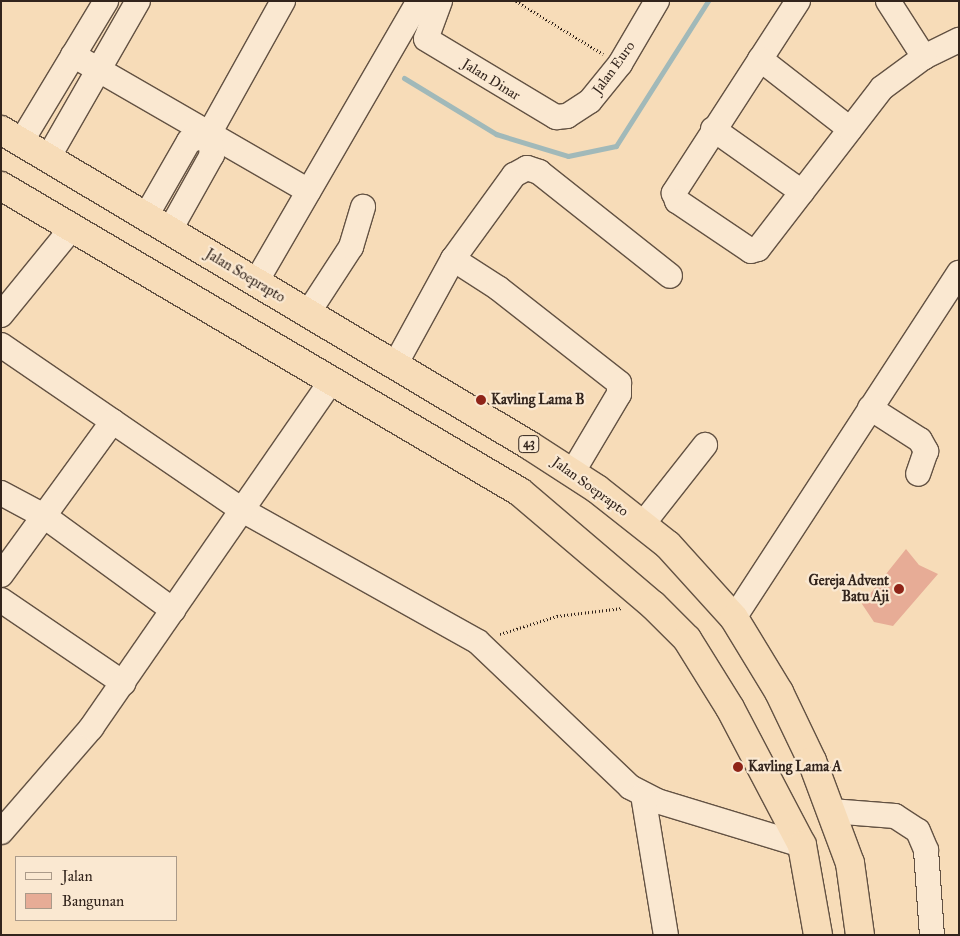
<!DOCTYPE html>
<style>
body{margin:0}
#map{position:relative;width:960px;height:936px;overflow:hidden;background:#f7dcb8;font-family:"IM FELL Great Primer",serif}
div>[style]{position:absolute}
.stream>*{height:5px;margin:-2.5px;padding:0 2.5px;transform-origin:2.5px;border-radius:2.5px;background:#a1b9b9}
.building>*{inset:0;background:#e7ac96}
.path>*{height:3px;margin-top:-1.5px;transform-origin:0;background:repeating-linear-gradient(90deg,#32241c 0 1px,transparent 0 3.5px)}
.roads{filter:drop-shadow(1px 0 #635243) drop-shadow(-1px 0 #635243) drop-shadow(0 1px #635243) drop-shadow(0 -1px #635243)}
.minor>*{height:24px;margin:-12px;padding:0 12px;transform-origin:12px;border-radius:12px;background:#fae8d1}
.highway>*{height:28px;margin:-14px;padding:0 14px;transform-origin:14px;border-radius:14px;background:#f7dcb8}
.dots>*{width:14px;height:14px;translate:-50% -50%;box-sizing:border-box;border:2px solid #fae8d1;border-radius:50%}
span{translate:-50% -50%;white-space:nowrap;text-align:center;line-height:1.15;-webkit-text-stroke:4.5px #fae8d1;paint-order:stroke}
.shield-label span{padding:1px 4px;background:#fae8d1;border:1px solid;border-radius:4px;-webkit-text-stroke-width:0}
.shield-label{font-size:12px;color:#32241c;font-weight:700}
.street-label{font-size:14px;color:#32241c}
.poi-label{font-size:14px;color:#32241c;font-weight:700}
.left{translate:0 -50%;text-align:left}
.right{translate:-100% -50%;text-align:right}
.frame{position:absolute;inset:0;border:2px solid #32241c;pointer-events:none}
.legend{position:absolute;left:15px;top:856px;width:162px;height:65px;box-sizing:border-box;background:#fae8d1;border:1px solid #aa9a89;margin:0;padding:6px 9px;list-style:none;font-size:15px;color:#32241c}
.legend li{display:flex;align-items:center;gap:10px;height:25px}
.legend b{width:25px;border:1px solid #aa9a89}
</style>
<div id="map">
<div class="stream">
<i style="left:404px;top:78px;width:108px;rotate:31.3deg"></i>
<i style="left:496px;top:134px;width:75px;rotate:17deg"></i>
<i style="left:568px;top:156px;width:49px;rotate:-11.8deg"></i>
<i style="left:616px;top:146px;width:172px;rotate:-57.6deg"></i>
</div>
<div class="building">
<i style="clip-path:polygon(906px 549px,919px 565px,938px 574px,893px 626px,874px 622px,862px 604px)"></i>
</div>
<div class="path">
<i style="left:516px;top:1px;width:102px;rotate:31.3deg"></i>
<i style="left:500px;top:634px;width:60px;rotate:-17.5deg"></i>
<i style="left:557px;top:616px;width:66px;rotate:-6.9deg"></i>
</div>
<div class="roads">
<div class="minor">
<i style="left:440px;top:1px;width:40px;rotate:110.2deg"></i>
<i style="left:426px;top:39px;width:152px;rotate:31deg"></i>
<i style="left:556px;top:117px;width:11px;rotate:-5deg"></i>
<i style="left:567px;top:116px;width:27px;rotate:-33deg"></i>
<i style="left:590px;top:101px;width:48px;rotate:-51deg"></i>
<i style="left:620px;top:64px;width:73px;rotate:-59.6deg"></i>
<i style="left:798px;top:1px;width:229px;rotate:122.9deg"></i>
<i style="left:674px;top:193px;width:9px;rotate:69deg"></i>
<i style="left:677px;top:201px;width:89px;rotate:34deg"></i>
<i style="left:751px;top:251px;width:7px;rotate:-16deg"></i>
<i style="left:758px;top:249px;width:203px;rotate:-52.4deg"></i>
<i style="left:882px;top:88px;width:52px;rotate:-36.4deg"></i>
<i style="left:924px;top:57px;width:39px;rotate:-26deg"></i>
<i style="left:888px;top:1px;width:67px;rotate:57.3deg"></i>
<i style="left:73px;top:55px;width:272px;rotate:30deg"></i>
<i style="left:760px;top:59px;width:114px;rotate:37.9deg"></i>
<i style="left:713px;top:129px;width:109px;rotate:35.3deg"></i>
<i style="left:21px;top:142px;width:165px;rotate:-58.9deg"></i>
<i style="left:48px;top:158px;width:181px;rotate:-60.2deg"></i>
<i style="left:146px;top:216px;width:86px;rotate:-60.2deg"></i>
<i style="left:189px;top:141px;width:21px;rotate:-19deg"></i>
<i style="left:170px;top:230px;width:86px;rotate:-60.8deg"></i>
<i style="left:212px;top:155px;width:21px;rotate:-98deg"></i>
<i style="left:209px;top:134px;width:152px;rotate:-60.9deg"></i>
<i style="left:453px;top:259px;width:104px;rotate:-54deg"></i>
<i style="left:514px;top:175px;width:15px;rotate:-28deg"></i>
<i style="left:527px;top:168px;width:13px;rotate:18deg"></i>
<i style="left:539px;top:172px;width:167px;rotate:38.4deg"></i>
<i style="left:256px;top:282px;width:325px;rotate:-59.9deg"></i>
<i style="left:308px;top:313px;width:79px;rotate:-56.9deg"></i>
<i style="left:351px;top:247px;width:42px;rotate:-73.3deg"></i>
<i style="left:1px;top:315px;width:112px;rotate:-50.8deg"></i>
<i style="left:1px;top:345px;width:292px;rotate:34.4deg"></i>
<i style="left:242px;top:510px;width:270px;rotate:29.2deg"></i>
<i style="left:478px;top:642px;width:210px;rotate:43.6deg"></i>
<i style="left:630px;top:787px;width:30px;rotate:27deg"></i>
<i style="left:657px;top:801px;width:152px;rotate:16.9deg"></i>
<i style="left:395px;top:365px;width:121px;rotate:-61.3deg"></i>
<i style="left:453px;top:259px;width:54px;rotate:32.8deg"></i>
<i style="left:498px;top:288px;width:154px;rotate:38.1deg"></i>
<i style="left:619px;top:383px;width:11px;rotate:90deg"></i>
<i style="left:619px;top:394px;width:92px;rotate:120.7deg"></i>
<i style="left:870px;top:408px;width:59px;rotate:32.6deg"></i>
<i style="left:920px;top:440px;width:13px;rotate:61deg"></i>
<i style="left:926px;top:451px;width:24px;rotate:109deg"></i>
<i style="left:1px;top:493px;width:49px;rotate:28.1deg"></i>
<i style="left:44px;top:516px;width:160px;rotate:36.1deg"></i>
<i style="left:642px;top:525px;width:102px;rotate:-51.8deg"></i>
<i style="left:1px;top:575px;width:190px;rotate:-54deg"></i>
<i style="left:1px;top:600px;width:148px;rotate:34.2deg"></i>
<i style="left:734px;top:618px;width:412px;rotate:-56.9deg"></i>
<i style="left:643px;top:795px;width:142px;rotate:80.7deg"></i>
<i style="left:831px;top:811px;width:64px;rotate:4.5deg"></i>
<i style="left:895px;top:816px;width:27px;rotate:33deg"></i>
<i style="left:918px;top:831px;width:21px;rotate:67deg"></i>
<i style="left:926px;top:850px;width:85px;rotate:86deg"></i>
<i style="left:1px;top:832px;width:138px;rotate:-49.1deg"></i>
<i style="left:91px;top:728px;width:422px;rotate:-55.3deg"></i>
</div>
<div class="highway">
<i style="left:1px;top:130px;width:615px;rotate:30.82deg"></i>
<i style="left:529px;top:445px;width:81px;rotate:32.9deg"></i>
<i style="left:597px;top:489px;width:90px;rotate:38.3deg"></i>
<i style="left:668px;top:545px;width:98px;rotate:47.9deg"></i>
<i style="left:734px;top:618px;width:87px;rotate:58.7deg"></i>
<i style="left:779px;top:692px;width:76px;rotate:64.4deg"></i>
<i style="left:812px;top:761px;width:109px;rotate:69.6deg"></i>
<i style="left:850px;top:863px;width:73px;rotate:82.1deg"></i>
<i style="left:1px;top:186px;width:602px;rotate:30.52deg"></i>
<i style="left:520px;top:492px;width:175px;rotate:40.4deg"></i>
<i style="left:653px;top:605px;width:48px;rotate:45deg"></i>
<i style="left:687px;top:639px;width:81px;rotate:58.1deg"></i>
<i style="left:730px;top:708px;width:155px;rotate:62.3deg"></i>
<i style="left:802px;top:845px;width:91px;rotate:79.9deg"></i>
</div>
</div>
<div class="dots">
<i style="left:481px;top:400px;background:#8f2418"></i>
<i style="left:899px;top:589px;background:#8f2418"></i>
<i style="left:738px;top:767px;background:#8f2418"></i>
</div>
<div class="shield-label">
<span style="left:529px;top:444px">43</span>
</div>
<div class="street-label">
<span style="left:614px;top:68px;rotate:-54deg">Jalan Euro</span>
<span style="left:491px;top:80px;rotate:32deg">Jalan Dinar</span>
<span style="left:245px;top:276px;rotate:31deg">Jalan Soeprapto</span>
<span style="left:590px;top:487px;rotate:36deg">Jalan Soeprapto</span>
</div>
<div class="poi-label">
<span class="left" style="left:491px;top:400px">Kavling Lama B</span>
<span class="right" style="left:889px;top:589px">Gereja Advent<br>Batu Aji</span>
<span class="left" style="left:748px;top:767px">Kavling Lama A</span>
</div>
<div class="frame"></div>
<ul class="legend">
<li><b style="height:6px;background:#fae8d1"></b>Jalan</li>
<li><b style="height:14px;background:#e7ac96"></b>Bangunan</li>
</ul>
</div>
